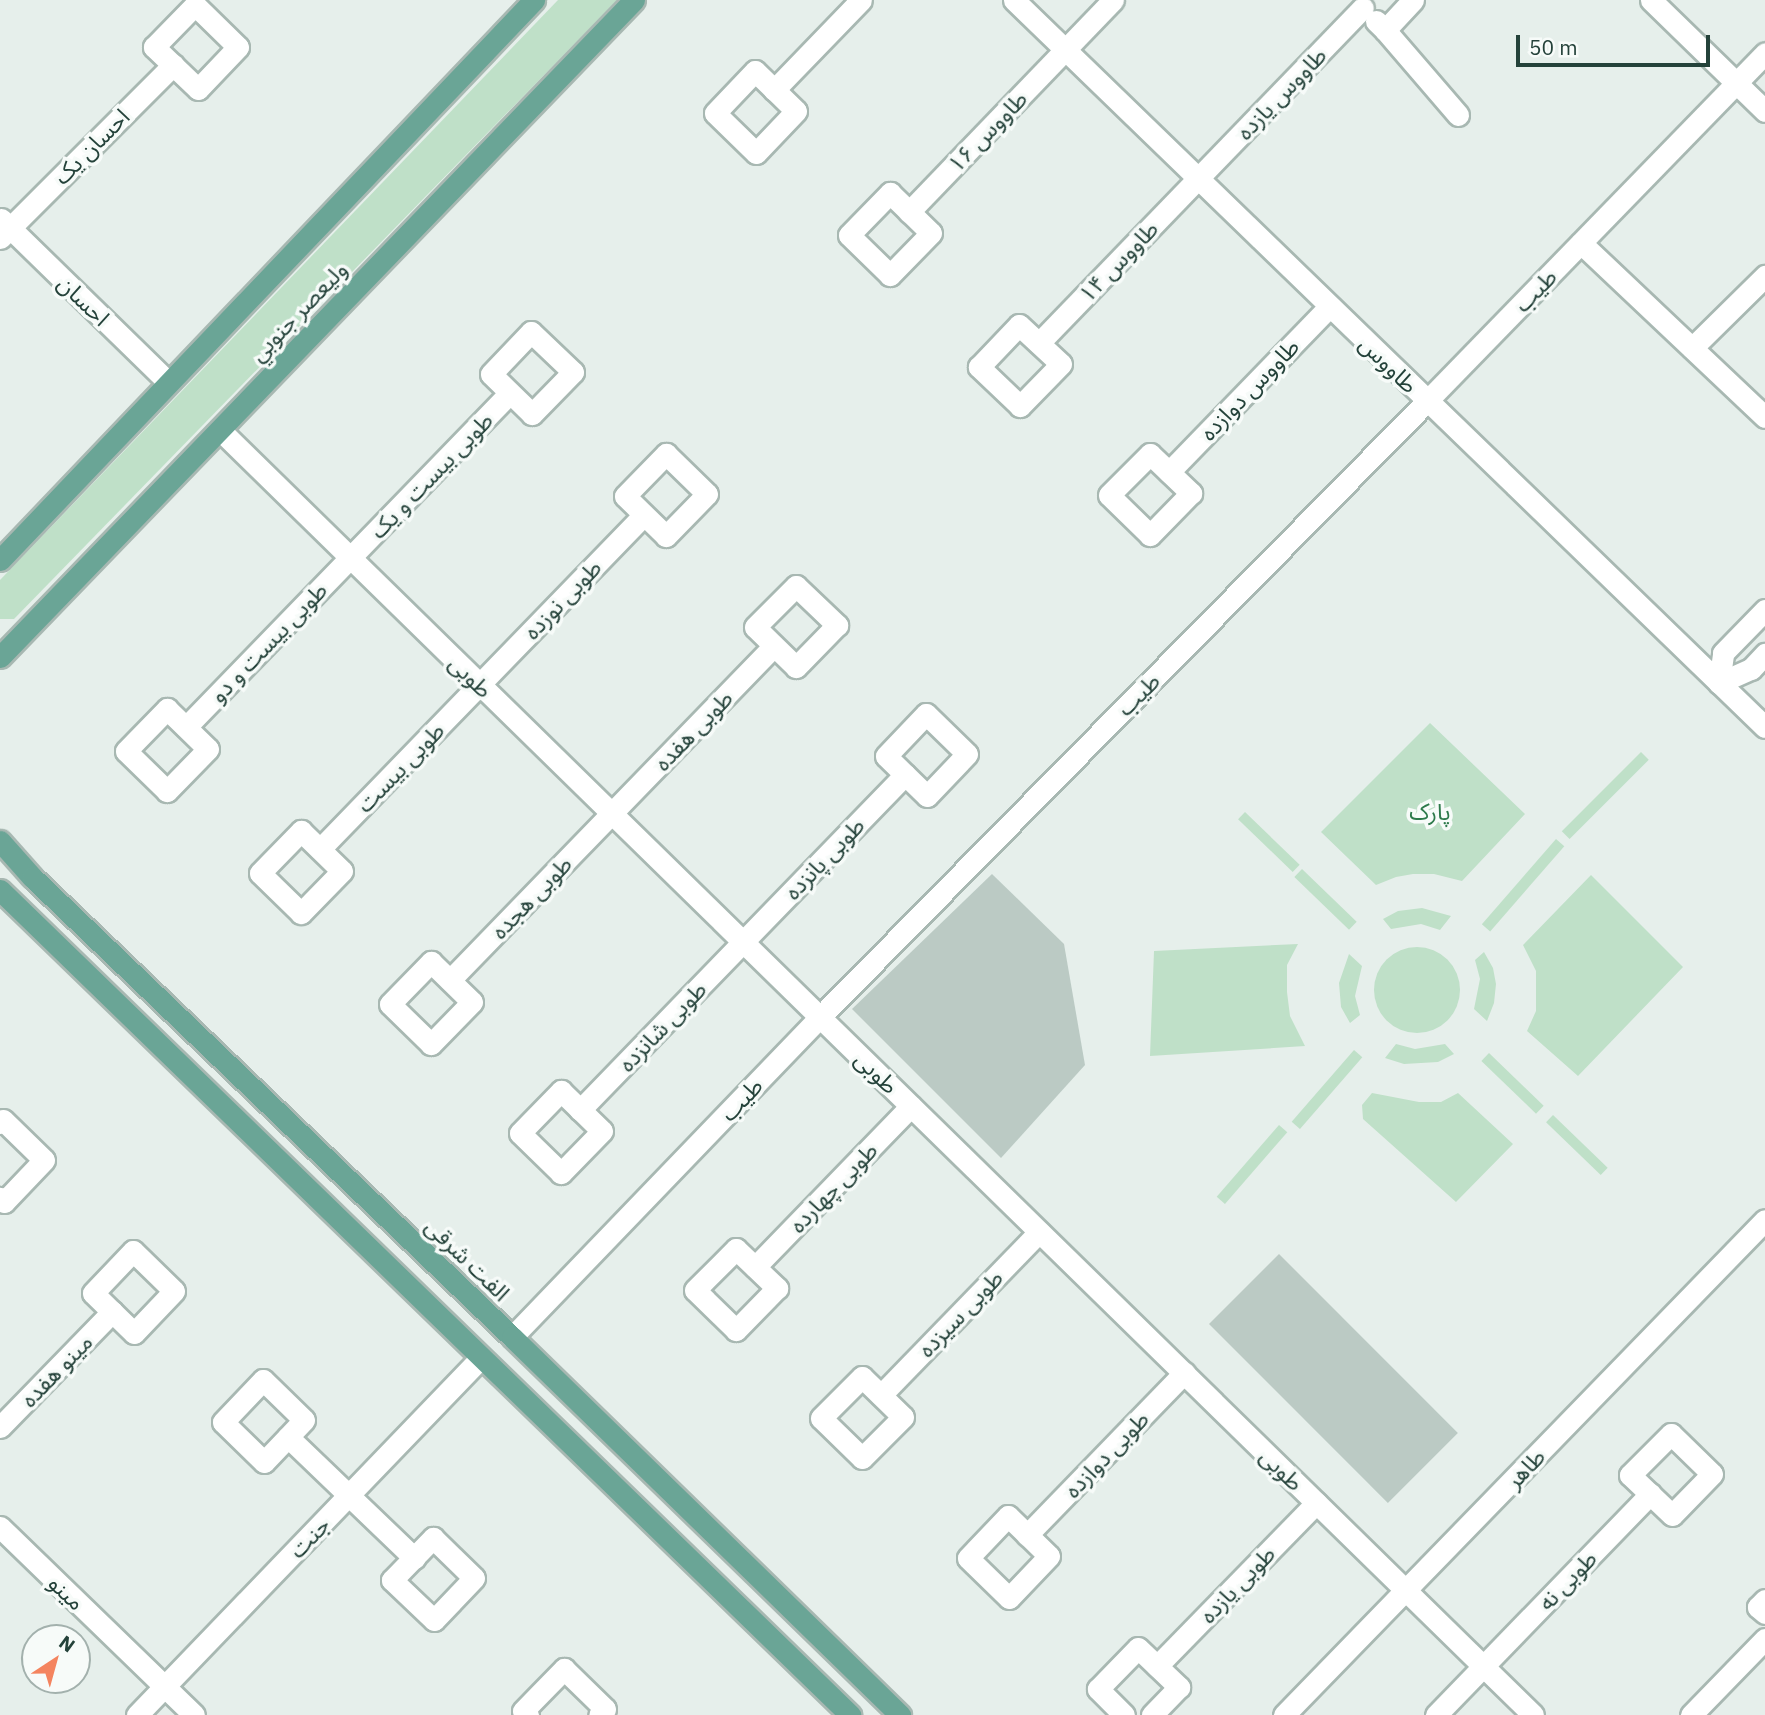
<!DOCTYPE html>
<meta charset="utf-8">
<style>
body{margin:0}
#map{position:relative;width:1765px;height:1715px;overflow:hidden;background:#e6efeb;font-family:"IBM Plex Sans","Noto Sans Arabic",sans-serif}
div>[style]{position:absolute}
.green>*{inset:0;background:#bfe0c8;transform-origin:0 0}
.round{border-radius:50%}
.building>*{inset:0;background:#bbcac4;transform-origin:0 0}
.roads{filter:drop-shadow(2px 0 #a8b8b2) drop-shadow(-2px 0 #a8b8b2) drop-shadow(0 2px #a8b8b2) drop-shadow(0 -2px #a8b8b2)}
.minor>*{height:21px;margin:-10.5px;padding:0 10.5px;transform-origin:10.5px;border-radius:10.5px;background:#fff}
.major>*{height:21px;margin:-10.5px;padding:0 10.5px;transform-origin:10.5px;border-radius:10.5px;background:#6aa596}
span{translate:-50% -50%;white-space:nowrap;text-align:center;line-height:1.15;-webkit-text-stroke:7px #f7fbf9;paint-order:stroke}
.street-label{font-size:23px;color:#24423a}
.park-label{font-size:23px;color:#2d7a4b}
.north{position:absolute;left:21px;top:1624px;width:70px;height:70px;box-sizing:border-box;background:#f7fbf9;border:2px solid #a3b1ad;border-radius:50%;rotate:36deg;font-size:19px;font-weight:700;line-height:28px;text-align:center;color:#24423a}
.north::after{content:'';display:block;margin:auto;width:24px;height:32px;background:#f4845f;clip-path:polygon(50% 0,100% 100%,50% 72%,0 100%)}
.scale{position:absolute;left:1516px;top:35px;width:194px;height:32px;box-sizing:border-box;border:4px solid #24423a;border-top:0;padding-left:9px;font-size:21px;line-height:24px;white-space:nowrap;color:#24423a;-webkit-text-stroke:5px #f7fbf9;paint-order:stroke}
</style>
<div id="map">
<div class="green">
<i style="clip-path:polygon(558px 0,617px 0,14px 619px,0 619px,0 580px)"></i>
<i style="clip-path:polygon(1430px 723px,1525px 814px,1462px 881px,1434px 874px,1413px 874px,1396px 877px,1376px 885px,1321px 832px)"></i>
<i style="left:1641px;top:752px;width:11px;height:112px;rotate:45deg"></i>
<i style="left:1245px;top:812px;width:76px;height:10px;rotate:44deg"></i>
<i style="left:1556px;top:839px;width:11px;height:113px;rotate:41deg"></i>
<i style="left:1302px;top:869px;width:76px;height:11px;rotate:44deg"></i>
<i style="clip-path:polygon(1591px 875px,1683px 967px,1578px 1076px,1527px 1031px,1536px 1011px,1536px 971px,1523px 945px)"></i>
<i style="clip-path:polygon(1422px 908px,1451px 916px,1440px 930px,1421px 924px,1391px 929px,1383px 919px,1398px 911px)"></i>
<i style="clip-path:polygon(1298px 944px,1287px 965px,1287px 992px,1290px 1016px,1305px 1046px,1150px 1056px,1154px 951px)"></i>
<i class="round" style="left:1374px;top:947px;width:86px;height:86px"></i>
<i style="clip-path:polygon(1484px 952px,1493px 968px,1496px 984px,1494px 1003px,1487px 1021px,1474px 1009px,1480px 979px,1475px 960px)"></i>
<i style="clip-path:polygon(1349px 954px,1362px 966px,1355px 996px,1360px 1015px,1350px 1023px,1341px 1007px,1339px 983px)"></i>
<i style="clip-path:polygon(1396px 1044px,1415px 1049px,1445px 1044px,1454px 1054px,1438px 1062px,1404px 1064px,1385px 1058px)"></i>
<i style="left:1354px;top:1050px;width:11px;height:95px;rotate:41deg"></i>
<i style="left:1489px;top:1053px;width:76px;height:11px;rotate:44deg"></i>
<i style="clip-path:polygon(1372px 1093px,1419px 1102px,1441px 1102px,1458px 1093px,1513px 1144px,1456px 1202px,1363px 1119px,1362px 1105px)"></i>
<i style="left:1553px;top:1115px;width:76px;height:10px;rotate:44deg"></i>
<i style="left:1279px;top:1125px;width:11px;height:95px;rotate:41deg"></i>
</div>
<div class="building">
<i style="clip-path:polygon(992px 874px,1064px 944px,1085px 1065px,1001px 1158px,852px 1009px)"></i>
<i style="left:1279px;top:1254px;width:253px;height:99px;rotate:45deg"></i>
</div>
<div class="roads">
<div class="minor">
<i style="left:1014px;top:0;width:1045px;rotate:44.07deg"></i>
<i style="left:1651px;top:0;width:159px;rotate:44.2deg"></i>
<i style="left:195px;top:5px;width:60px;rotate:44.3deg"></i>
<i style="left:238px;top:47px;width:58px;rotate:133.6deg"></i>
<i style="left:198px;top:89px;width:61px;rotate:-136.3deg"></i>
<i style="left:154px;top:47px;width:59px;rotate:-45.7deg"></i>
<i style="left:1376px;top:21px;width:13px;rotate:45deg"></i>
<i style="left:1385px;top:30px;width:41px;rotate:-47deg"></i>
<i style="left:1385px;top:30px;width:112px;rotate:49.3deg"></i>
<i style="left:755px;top:71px;width:57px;rotate:44.3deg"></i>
<i style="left:796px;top:111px;width:58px;rotate:133.6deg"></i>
<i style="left:756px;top:153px;width:57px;rotate:-135.7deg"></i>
<i style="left:715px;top:113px;width:58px;rotate:-46.4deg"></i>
<i style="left:774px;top:90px;width:125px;rotate:-46deg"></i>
<i style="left:890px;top:193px;width:57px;rotate:44.3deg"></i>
<i style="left:931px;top:233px;width:59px;rotate:134.3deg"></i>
<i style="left:890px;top:275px;width:57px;rotate:-135.7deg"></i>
<i style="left:849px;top:235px;width:59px;rotate:-45.7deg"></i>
<i style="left:909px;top:212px;width:294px;rotate:-46.1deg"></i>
<i style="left:1px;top:219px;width:232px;rotate:44.3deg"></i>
<i style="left:0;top:238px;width:245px;rotate:-45deg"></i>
<i style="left:1581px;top:243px;width:253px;rotate:43.4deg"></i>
<i style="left:1019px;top:325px;width:57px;rotate:42.9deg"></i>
<i style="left:1061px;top:364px;width:59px;rotate:134.3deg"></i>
<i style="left:1020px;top:406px;width:57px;rotate:-136.4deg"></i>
<i style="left:979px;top:367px;width:58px;rotate:-46.4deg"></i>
<i style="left:531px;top:332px;width:58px;rotate:43.6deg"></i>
<i style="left:573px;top:372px;width:59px;rotate:134.3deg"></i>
<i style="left:532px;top:414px;width:57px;rotate:-135.7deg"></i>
<i style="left:491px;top:374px;width:58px;rotate:-46.4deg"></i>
<i style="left:1039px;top:343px;width:466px;rotate:-46deg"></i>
<i style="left:1692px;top:348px;width:103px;rotate:-44.6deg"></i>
<i style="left:220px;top:430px;width:1837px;rotate:44.38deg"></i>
<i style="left:666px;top:454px;width:57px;rotate:44.3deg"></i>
<i style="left:707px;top:494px;width:59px;rotate:134.3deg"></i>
<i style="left:666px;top:536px;width:57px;rotate:-135.7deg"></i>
<i style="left:625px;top:496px;width:59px;rotate:-45.7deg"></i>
<i style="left:1150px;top:454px;width:57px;rotate:43.6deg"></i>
<i style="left:1191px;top:493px;width:59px;rotate:134.3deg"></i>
<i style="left:1150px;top:535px;width:57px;rotate:-135.7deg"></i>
<i style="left:1109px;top:495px;width:58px;rotate:-45deg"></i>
<i style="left:1169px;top:472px;width:231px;rotate:-45.9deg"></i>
<i style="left:796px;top:586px;width:57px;rotate:43.6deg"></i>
<i style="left:837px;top:625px;width:59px;rotate:134.3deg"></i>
<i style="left:796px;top:667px;width:57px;rotate:-135.7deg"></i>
<i style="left:755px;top:627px;width:58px;rotate:-45deg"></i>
<i style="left:1719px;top:683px;width:30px;rotate:-82deg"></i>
<i style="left:1723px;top:653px;width:60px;rotate:-45.7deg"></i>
<i style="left:1719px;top:683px;width:35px;rotate:-24deg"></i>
<i style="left:1751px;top:669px;width:21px;rotate:-47deg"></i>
<i style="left:167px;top:709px;width:57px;rotate:44.3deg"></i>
<i style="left:208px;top:749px;width:59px;rotate:134.3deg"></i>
<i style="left:167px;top:791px;width:57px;rotate:-135.7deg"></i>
<i style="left:126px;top:751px;width:59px;rotate:-45.7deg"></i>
<i style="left:926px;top:714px;width:57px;rotate:44.3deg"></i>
<i style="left:967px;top:754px;width:58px;rotate:133.6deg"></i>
<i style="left:927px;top:796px;width:57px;rotate:-135.7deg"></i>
<i style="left:886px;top:756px;width:58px;rotate:-46.4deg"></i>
<i style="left:186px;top:727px;width:465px;rotate:-45.9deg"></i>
<i style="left:301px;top:831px;width:57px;rotate:44.3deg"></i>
<i style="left:342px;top:871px;width:59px;rotate:134.3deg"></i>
<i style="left:301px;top:913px;width:57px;rotate:-135.7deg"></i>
<i style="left:260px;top:873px;width:59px;rotate:-45.7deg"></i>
<i style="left:320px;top:849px;width:465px;rotate:-45.9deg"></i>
<i style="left:431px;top:962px;width:57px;rotate:44.3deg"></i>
<i style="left:472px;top:1002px;width:59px;rotate:134.3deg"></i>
<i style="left:431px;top:1044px;width:57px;rotate:-135.7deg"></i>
<i style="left:390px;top:1004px;width:59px;rotate:-45.7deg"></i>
<i style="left:450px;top:980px;width:465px;rotate:-45.9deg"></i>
<i style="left:561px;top:1091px;width:57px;rotate:44.3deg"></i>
<i style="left:602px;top:1131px;width:59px;rotate:134.3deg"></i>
<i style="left:561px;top:1173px;width:57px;rotate:-135.7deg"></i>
<i style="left:520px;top:1133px;width:59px;rotate:-45.7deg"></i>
<i style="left:580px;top:1110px;width:467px;rotate:-45.9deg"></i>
<i style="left:0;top:1123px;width:4px;rotate:-45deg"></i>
<i style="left:3px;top:1120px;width:57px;rotate:44.3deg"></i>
<i style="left:44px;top:1160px;width:58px;rotate:133.6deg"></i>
<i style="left:4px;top:1202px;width:6px;rotate:-135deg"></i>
<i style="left:736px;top:1249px;width:57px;rotate:43.6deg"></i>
<i style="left:777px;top:1288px;width:59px;rotate:134.3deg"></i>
<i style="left:736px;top:1330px;width:57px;rotate:-135.7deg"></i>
<i style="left:695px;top:1290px;width:58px;rotate:-45deg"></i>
<i style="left:133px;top:1251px;width:57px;rotate:44.3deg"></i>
<i style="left:174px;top:1291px;width:58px;rotate:133.6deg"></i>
<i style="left:134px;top:1333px;width:57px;rotate:-135.7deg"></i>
<i style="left:93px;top:1293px;width:58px;rotate:-46.4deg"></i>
<i style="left:755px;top:1267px;width:224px;rotate:-45.9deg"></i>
<i style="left:512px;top:1337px;width:444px;rotate:-46.1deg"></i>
<i style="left:820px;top:1017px;width:865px;rotate:-45.42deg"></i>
<i style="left:1427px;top:401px;width:485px;rotate:-45.8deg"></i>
<i style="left:862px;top:1377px;width:57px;rotate:44.3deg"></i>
<i style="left:903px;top:1417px;width:58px;rotate:135deg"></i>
<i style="left:862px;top:1458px;width:57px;rotate:-135.7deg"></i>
<i style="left:821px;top:1418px;width:58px;rotate:-45deg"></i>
<i style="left:263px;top:1380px;width:57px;rotate:44.3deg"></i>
<i style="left:304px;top:1420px;width:58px;rotate:133.6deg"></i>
<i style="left:264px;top:1462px;width:57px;rotate:-135.7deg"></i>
<i style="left:223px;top:1422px;width:58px;rotate:-46.4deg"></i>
<i style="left:881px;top:1395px;width:227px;rotate:-45.9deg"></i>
<i style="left:0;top:1427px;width:161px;rotate:-45.8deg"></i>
<i style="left:1671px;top:1434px;width:57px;rotate:44.3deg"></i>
<i style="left:1712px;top:1474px;width:57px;rotate:134.3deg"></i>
<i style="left:1672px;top:1515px;width:58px;rotate:-136.4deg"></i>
<i style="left:1630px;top:1475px;width:58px;rotate:-45deg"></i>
<i style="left:288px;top:1437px;width:175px;rotate:43.8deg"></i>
<i style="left:1008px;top:1516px;width:57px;rotate:44.3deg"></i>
<i style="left:1049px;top:1556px;width:58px;rotate:133.6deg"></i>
<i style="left:1009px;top:1598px;width:57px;rotate:-135.7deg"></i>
<i style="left:968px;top:1558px;width:58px;rotate:-46.4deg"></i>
<i style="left:0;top:1527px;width:270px;rotate:44.1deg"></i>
<i style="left:1027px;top:1535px;width:226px;rotate:-45.9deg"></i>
<i style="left:433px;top:1538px;width:57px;rotate:44.3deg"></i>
<i style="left:474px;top:1578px;width:58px;rotate:133.6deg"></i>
<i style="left:434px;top:1620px;width:58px;rotate:-136.4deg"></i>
<i style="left:392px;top:1580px;width:59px;rotate:-45.7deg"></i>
<i style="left:1765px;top:1600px;width:10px;rotate:135deg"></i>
<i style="left:1758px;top:1607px;width:9px;rotate:41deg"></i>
<i style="left:1157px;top:1666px;width:228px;rotate:-45.7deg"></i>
<i style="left:137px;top:1715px;width:496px;rotate:-46.1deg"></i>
<i style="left:528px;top:1715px;width:6px;rotate:-141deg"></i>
<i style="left:523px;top:1711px;width:59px;rotate:-45.7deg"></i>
<i style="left:564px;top:1669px;width:57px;rotate:44.3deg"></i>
<i style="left:605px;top:1709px;width:8px;rotate:135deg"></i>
<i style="left:1124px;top:1715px;width:37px;rotate:-135deg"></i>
<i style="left:1098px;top:1689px;width:57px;rotate:-45.7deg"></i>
<i style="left:1138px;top:1648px;width:57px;rotate:43.6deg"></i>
<i style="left:1179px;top:1687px;width:39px;rotate:134deg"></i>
<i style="left:1284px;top:1715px;width:690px;rotate:-45.82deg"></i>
<i style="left:1436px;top:1715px;width:308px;rotate:-45.9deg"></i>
<i style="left:1691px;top:1715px;width:106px;rotate:-45.8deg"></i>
</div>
<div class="major">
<i style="left:0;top:560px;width:774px;rotate:-46.36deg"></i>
<i style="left:0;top:657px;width:913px;rotate:-46.02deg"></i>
<i style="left:0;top:841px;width:48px;rotate:48.4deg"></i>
<i style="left:32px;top:877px;width:665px;rotate:43.78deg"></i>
<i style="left:512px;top:1337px;width:542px;rotate:44.25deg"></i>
<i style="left:0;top:890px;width:1185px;rotate:44.14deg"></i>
</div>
</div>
<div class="street-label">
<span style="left:1281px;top:93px;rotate:-46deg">طاووس یازده</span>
<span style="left:987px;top:131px;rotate:-46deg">طاووس ۱۶</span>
<span style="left:91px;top:146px;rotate:-45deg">احسان یک</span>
<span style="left:1118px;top:261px;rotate:-46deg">طاووس ۱۴</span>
<span style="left:1535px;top:290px;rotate:-46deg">طیب</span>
<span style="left:84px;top:300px;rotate:44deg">احسان</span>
<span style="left:298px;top:311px;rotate:-46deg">وليعصر جنوبي</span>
<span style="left:1389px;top:364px;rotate:44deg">طاووس</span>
<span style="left:1249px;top:389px;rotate:-46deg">طاووس دوازده</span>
<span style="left:431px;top:475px;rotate:-46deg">طوبی بیست و یک</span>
<span style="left:562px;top:599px;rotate:-46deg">طوبی نوزده</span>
<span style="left:268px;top:642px;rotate:-46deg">طوبی بیست و دو</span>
<span style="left:471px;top:676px;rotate:44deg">طوبی</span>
<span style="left:1138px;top:694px;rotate:-45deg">طیب</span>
<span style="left:693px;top:730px;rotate:-46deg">طوبی هفده</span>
<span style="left:400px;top:767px;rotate:-46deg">طوبی بیست</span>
<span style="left:824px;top:858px;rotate:-46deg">طوبی پانزده</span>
<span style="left:531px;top:897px;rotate:-46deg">طوبی هجده</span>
<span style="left:662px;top:1026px;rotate:-46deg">طوبی شانزده</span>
<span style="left:877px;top:1072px;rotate:44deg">طوبی</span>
<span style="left:741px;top:1099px;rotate:-46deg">طیب</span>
<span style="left:833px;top:1187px;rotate:-46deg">طوبی چهارده</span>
<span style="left:468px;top:1259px;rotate:44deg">الفت شرقی</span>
<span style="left:960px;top:1313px;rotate:-46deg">طوبی سیزده</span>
<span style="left:56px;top:1370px;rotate:-46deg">مینو هفده</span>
<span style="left:1106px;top:1454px;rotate:-46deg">طوبی دوازده</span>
<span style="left:1525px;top:1468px;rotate:-46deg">طاهر</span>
<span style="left:1282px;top:1469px;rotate:44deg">طوبی</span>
<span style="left:309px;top:1537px;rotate:-46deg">جنت</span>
<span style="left:1567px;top:1580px;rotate:-46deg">طوبی نه</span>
<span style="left:1237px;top:1584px;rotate:-46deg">طوبی یازده</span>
<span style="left:67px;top:1592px;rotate:44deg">مینو</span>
</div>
<div class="park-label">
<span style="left:1430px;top:811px">پارک</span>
</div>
<div class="north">N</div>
<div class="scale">50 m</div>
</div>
